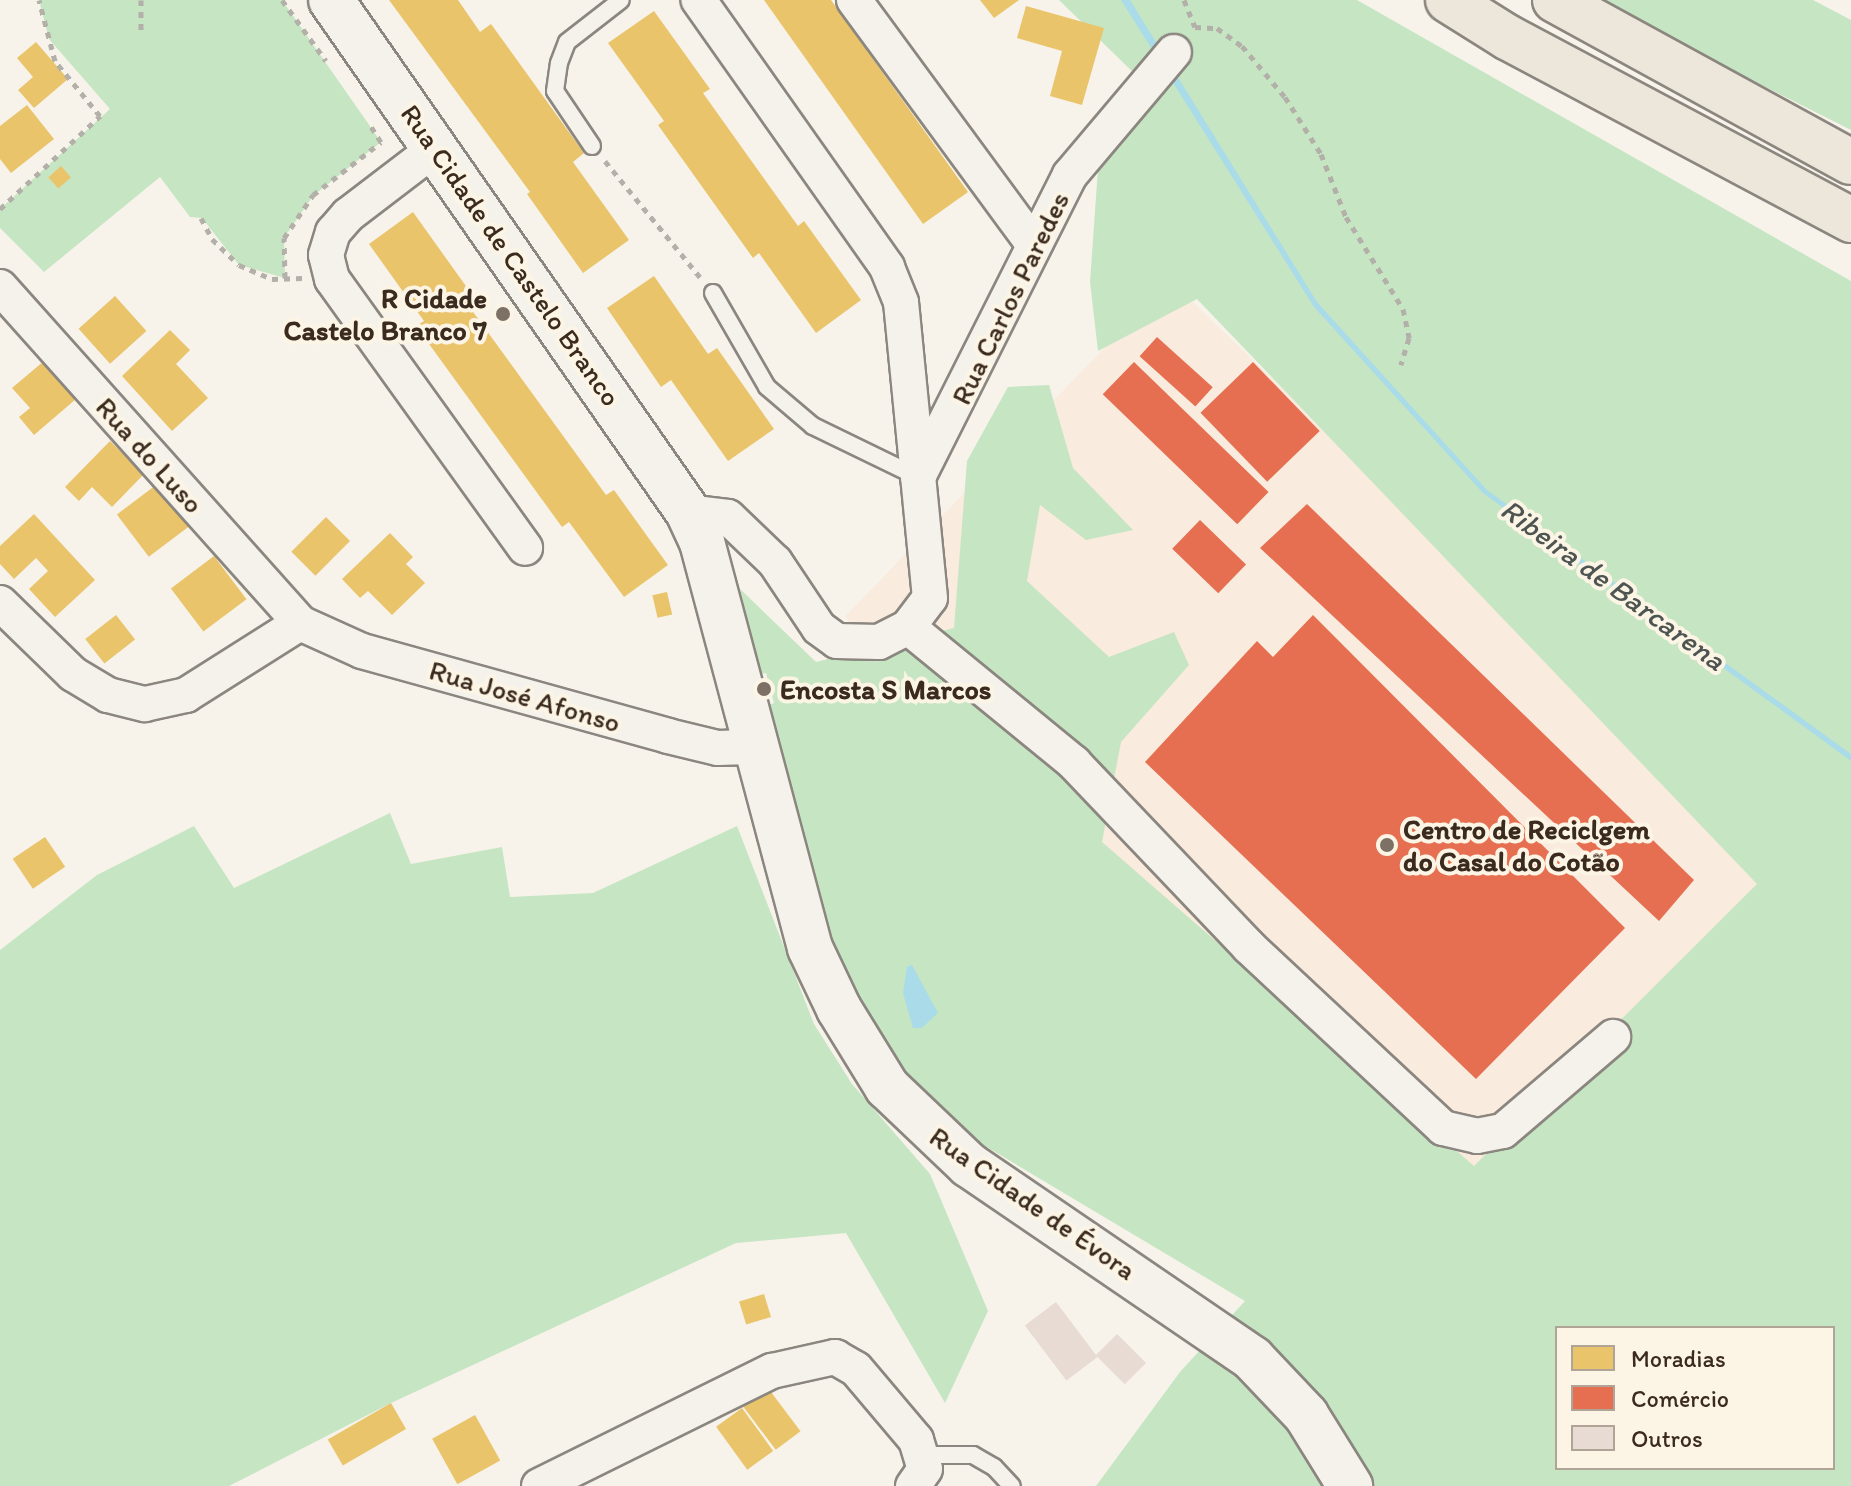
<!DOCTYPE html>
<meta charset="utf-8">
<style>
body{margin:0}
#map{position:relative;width:1851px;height:1486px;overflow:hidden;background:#f7f3ea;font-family:Itim,sans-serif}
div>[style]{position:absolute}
.built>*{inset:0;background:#f9ebdd;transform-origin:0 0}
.green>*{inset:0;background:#c6e5c2}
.water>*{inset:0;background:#a9dbe9}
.homes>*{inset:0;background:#e9c46a;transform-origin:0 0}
.shops>*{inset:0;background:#e76f51;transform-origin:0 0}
.building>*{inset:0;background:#e8dbd3;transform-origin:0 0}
.path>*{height:5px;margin-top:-2.5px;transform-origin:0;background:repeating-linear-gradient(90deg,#b3afa9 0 6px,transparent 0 12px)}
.roads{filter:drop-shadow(2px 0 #8b867f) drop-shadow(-2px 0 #8b867f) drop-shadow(0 2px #8b867f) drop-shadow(0 -2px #8b867f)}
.lane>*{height:16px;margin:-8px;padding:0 8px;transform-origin:8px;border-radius:8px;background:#f5f2ec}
.street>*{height:34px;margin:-17px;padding:0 17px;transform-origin:17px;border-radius:17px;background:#f5f2ec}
.secondary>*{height:44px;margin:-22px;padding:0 22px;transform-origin:22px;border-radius:22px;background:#f5f2ec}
.highway>*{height:44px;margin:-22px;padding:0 22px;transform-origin:22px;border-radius:22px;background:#ece7da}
.dots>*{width:22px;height:22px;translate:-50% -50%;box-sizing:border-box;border:4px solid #fcf5e5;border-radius:50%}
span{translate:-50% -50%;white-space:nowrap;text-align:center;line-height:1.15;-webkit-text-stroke:8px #fcf5e5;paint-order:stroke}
.street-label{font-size:28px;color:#3b2a1e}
.poi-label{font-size:28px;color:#3b2a1e;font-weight:700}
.right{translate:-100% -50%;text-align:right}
.left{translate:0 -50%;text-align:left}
.water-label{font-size:30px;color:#4e5451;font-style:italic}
.legend{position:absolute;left:1555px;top:1326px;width:280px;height:144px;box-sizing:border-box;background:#fcf5e5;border:2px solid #afa495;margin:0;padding:10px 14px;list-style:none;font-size:24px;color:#3b2a1e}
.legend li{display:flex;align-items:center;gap:16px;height:40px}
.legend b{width:40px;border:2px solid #afa495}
</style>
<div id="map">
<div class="built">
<i style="left:1170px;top:280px;width:870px;height:468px;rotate:44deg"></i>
</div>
<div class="green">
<i style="clip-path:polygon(39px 0,282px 0,381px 142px,313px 196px,284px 238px,285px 278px,239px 265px,202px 218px,190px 217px,160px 177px,44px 272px,0 228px,0 209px,110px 109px,49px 39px)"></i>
<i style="clip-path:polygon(evenodd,1059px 0,1357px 0,1851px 281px,1851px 1486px,1096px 1486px,1180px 1372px,1245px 1301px,965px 1134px,915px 1089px,885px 1049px,850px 992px,818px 911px,768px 705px,774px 703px,766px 673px,761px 674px,740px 589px,816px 662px,954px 628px,967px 461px,1008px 387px,1049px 385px,1073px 468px,1133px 530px,1086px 540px,1040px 505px,1027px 581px,1109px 657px,1174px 632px,1189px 665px,1121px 742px,1102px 842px,1474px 1166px,1757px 884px,1197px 299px,1098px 351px,1090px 282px,1101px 126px,1142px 81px,1059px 0,1557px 1328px,1833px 1328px,1833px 1468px,1557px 1468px,1557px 1328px)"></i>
<i style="clip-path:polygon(1593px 0,1813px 0,1851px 20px,1851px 130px)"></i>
<i style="clip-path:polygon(390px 813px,411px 864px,502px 847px,510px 897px,593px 893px,737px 826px,814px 1024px,852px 1084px,930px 1174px,988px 1311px,945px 1403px,846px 1233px,736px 1243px,391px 1403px,229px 1486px,0 1486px,0 950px,97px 875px,194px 826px,234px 888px)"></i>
</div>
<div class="water">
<i style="clip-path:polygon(1121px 0,1130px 0,1317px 302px,1487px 490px,1851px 754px,1851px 761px,1483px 493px,1314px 307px)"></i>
<i style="clip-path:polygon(912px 965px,938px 1013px,922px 1028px,913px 1028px,903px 993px,907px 967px)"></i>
</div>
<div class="homes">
<i style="clip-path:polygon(389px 0,458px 0,480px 32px,491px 24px,584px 153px,573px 162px,629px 240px,583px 273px,527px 194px,530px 192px)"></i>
<i style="clip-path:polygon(764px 0,831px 0,968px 192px,923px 224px)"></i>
<i style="clip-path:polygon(980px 0,1019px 0,994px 18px)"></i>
<i style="clip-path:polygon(1026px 6px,1104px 28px,1082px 105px,1050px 96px,1062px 51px,1017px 38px)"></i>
<i style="clip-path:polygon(654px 11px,710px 89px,703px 93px,750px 159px,798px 226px,804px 221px,861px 300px,816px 333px,759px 253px,753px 258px,658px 125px,664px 121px,608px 43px)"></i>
<i style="clip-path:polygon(36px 42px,68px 79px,34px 108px,18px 90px,33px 77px,17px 58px)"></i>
<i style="clip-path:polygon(27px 105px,54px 139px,11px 173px,0 159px,0 126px)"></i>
<i style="left:61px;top:166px;width:15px;height:17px;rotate:48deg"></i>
<i style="clip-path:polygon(413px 212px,468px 289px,460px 294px,606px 495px,614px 490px,668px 565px,624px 597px,569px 522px,562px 527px,416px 326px,424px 321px,369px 244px)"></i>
<i style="clip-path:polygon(654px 276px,708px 354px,717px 348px,774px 429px,728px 461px,671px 380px,661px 387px,607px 308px)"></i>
<i style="left:115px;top:296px;width:47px;height:49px;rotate:48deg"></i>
<i style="clip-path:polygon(170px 330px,190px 350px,176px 364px,208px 398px,172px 431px,122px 376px)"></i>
<i style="clip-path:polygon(44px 361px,76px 399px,34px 435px,19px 417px,30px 408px,12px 388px)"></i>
<i style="clip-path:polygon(110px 441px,144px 474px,112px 507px,92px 487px,79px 501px,65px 487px)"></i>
<i style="left:160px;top:482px;width:53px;height:54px;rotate:53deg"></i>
<i style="clip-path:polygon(34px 514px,95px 580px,55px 617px,29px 589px,48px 571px,36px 558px,14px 579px,0 564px,0 546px)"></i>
<i style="left:326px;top:517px;width:34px;height:49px;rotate:45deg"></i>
<i style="clip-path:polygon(390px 533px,413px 557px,406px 564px,425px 583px,392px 615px,368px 591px,360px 598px,342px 579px)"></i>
<i style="left:214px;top:556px;width:54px;height:54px;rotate:53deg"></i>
<i style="left:667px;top:592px;width:23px;height:15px;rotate:77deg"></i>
<i style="left:116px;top:615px;width:31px;height:39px;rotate:52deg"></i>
<i style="left:45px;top:837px;width:36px;height:39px;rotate:56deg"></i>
<i style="left:764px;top:1294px;width:24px;height:26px;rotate:73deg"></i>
<i style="left:768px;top:1388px;width:54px;height:31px;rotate:53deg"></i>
<i style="left:391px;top:1403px;width:30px;height:73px;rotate:60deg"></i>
<i style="left:742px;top:1408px;width:53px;height:32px;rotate:54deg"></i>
<i style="left:475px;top:1415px;width:52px;height:49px;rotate:61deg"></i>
</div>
<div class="shops">
<i style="left:1157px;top:337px;width:75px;height:26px;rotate:42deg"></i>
<i style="left:1134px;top:362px;width:187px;height:45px;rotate:44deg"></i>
<i style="left:1253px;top:362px;width:96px;height:73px;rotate:46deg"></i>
<i style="clip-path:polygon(1307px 504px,1694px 880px,1659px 921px,1260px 548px)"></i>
<i style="left:1200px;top:520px;width:64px;height:40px;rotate:44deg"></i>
<i style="clip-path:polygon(1313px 615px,1625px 928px,1476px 1079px,1145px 762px,1257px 641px,1273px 657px)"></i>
</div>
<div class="building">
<i style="left:1056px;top:1302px;width:69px;height:39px;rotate:53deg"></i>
<i style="left:1117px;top:1334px;width:41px;height:30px;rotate:45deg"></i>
</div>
<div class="path">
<i style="left:141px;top:0;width:31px;rotate:90deg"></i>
<i style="left:282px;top:0;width:75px;rotate:54.2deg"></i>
<i style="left:1184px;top:0;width:29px;rotate:68deg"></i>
<i style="left:1195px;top:27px;width:22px;rotate:3deg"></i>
<i style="left:1217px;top:28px;width:31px;rotate:36deg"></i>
<i style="left:1242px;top:46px;width:67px;rotate:49.9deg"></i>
<i style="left:1285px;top:97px;width:67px;rotate:57.7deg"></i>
<i style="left:1321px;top:154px;width:68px;rotate:68.4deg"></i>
<i style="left:1346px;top:217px;width:108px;rotate:58.2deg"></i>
<i style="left:1403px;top:309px;width:30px;rotate:78deg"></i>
<i style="left:1409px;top:338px;width:28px;rotate:107deg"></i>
<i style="left:605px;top:161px;width:150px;rotate:50.7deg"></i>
<i style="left:0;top:209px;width:137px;rotate:-42.9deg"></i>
<i style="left:100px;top:116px;width:71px;rotate:-129.3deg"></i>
<i style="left:55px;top:61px;width:63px;rotate:-104.7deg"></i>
<i style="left:201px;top:218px;width:24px;rotate:62deg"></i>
<i style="left:212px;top:239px;width:37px;rotate:44deg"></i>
<i style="left:239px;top:265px;width:36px;rotate:23deg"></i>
<i style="left:272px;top:279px;width:31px;rotate:-2deg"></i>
<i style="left:285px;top:278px;width:40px;rotate:-91.4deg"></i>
<i style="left:284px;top:238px;width:52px;rotate:-56deg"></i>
<i style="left:313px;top:195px;width:86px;rotate:-37.9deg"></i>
<i style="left:381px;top:142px;width:20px;rotate:-123deg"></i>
</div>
<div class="roads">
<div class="lane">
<i style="left:592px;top:146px;width:66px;rotate:-123.9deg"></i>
<i style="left:555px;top:91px;width:28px;rotate:-82deg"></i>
<i style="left:559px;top:63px;width:22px;rotate:-69deg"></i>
<i style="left:567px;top:42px;width:68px;rotate:-37.9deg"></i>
<i style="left:713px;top:293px;width:108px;rotate:60.1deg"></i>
<i style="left:767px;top:387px;width:60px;rotate:40.3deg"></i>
<i style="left:813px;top:426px;width:117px;rotate:25.9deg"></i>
<i style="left:921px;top:1455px;width:52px"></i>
<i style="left:973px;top:1455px;width:24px;rotate:30deg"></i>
<i style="left:994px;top:1467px;width:26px;rotate:47deg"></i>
</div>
<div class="street">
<i style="left:854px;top:0;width:300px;rotate:53.7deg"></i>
<i style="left:437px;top:147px;width:112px;rotate:142.6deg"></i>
<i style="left:348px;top:215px;width:23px;rotate:131deg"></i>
<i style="left:333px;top:232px;width:24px;rotate:107deg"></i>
<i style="left:326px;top:255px;width:25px;rotate:76deg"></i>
<i style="left:332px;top:279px;width:331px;rotate:54.3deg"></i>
<i style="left:0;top:287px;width:450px;rotate:48.2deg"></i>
<i style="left:300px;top:623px;width:68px;rotate:24.3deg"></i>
<i style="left:362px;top:651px;width:318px;rotate:15.5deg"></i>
<i style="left:668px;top:736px;width:51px;rotate:13.5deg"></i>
<i style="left:718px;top:748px;width:38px;rotate:-2deg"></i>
<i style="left:918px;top:477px;width:338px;rotate:-63.3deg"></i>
<i style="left:1070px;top:175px;width:161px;rotate:-49.8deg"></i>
<i style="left:688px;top:512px;width:40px;rotate:7.1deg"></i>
<i style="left:728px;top:517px;width:65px;rotate:43.8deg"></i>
<i style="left:775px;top:562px;width:79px;rotate:56.3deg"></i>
<i style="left:819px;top:628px;width:22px;rotate:36deg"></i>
<i style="left:837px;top:641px;width:42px;rotate:1.4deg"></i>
<i style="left:879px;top:642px;width:33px;rotate:-27deg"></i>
<i style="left:908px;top:627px;width:36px;rotate:-53deg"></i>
<i style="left:930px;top:598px;width:297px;rotate:-95.6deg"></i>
<i style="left:901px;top:302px;width:38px;rotate:-112deg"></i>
<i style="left:887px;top:267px;width:327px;rotate:-125.2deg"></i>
<i style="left:0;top:603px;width:102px;rotate:44.2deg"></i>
<i style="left:73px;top:674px;width:41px;rotate:31deg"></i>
<i style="left:108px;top:695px;width:38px;rotate:14deg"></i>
<i style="left:145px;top:704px;width:42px;rotate:-12.4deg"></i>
<i style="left:186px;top:695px;width:135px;rotate:-32.3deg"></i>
<i style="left:908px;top:627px;width:215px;rotate:39.3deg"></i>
<i style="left:1074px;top:763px;width:253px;rotate:46.4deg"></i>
<i style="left:1248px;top:946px;width:267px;rotate:43deg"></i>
<i style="left:1443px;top:1128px;width:35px;rotate:13deg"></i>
<i style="left:1477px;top:1136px;width:26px;rotate:-11deg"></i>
<i style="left:1503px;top:1131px;width:145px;rotate:-40.5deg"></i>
<i style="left:539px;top:1486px;width:260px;rotate:-26.3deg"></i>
<i style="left:772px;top:1371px;width:65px;rotate:-12.5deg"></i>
<i style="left:835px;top:1357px;width:24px;rotate:30deg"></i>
<i style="left:856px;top:1369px;width:93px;rotate:49.8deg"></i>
<i style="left:916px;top:1440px;width:30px;rotate:73deg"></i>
<i style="left:925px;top:1469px;width:21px;rotate:125deg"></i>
</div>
<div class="secondary">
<i style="left:331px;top:0;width:624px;rotate:55.11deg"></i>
<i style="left:688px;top:512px;width:33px;rotate:65deg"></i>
<i style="left:702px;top:542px;width:420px;rotate:75.1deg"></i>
<i style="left:810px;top:948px;width:68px;rotate:64.6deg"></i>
<i style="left:839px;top:1009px;width:92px;rotate:58.4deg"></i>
<i style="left:887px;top:1087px;width:113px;rotate:43.6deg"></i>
<i style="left:969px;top:1165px;width:343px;rotate:34.3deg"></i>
<i style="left:1252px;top:1358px;width:79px;rotate:46.5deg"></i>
<i style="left:1306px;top:1415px;width:84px;rotate:58.2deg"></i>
</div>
<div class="highway">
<i style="left:1448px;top:0;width:70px;rotate:32.1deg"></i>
<i style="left:1507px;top:37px;width:390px;rotate:28deg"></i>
<i style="left:1555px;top:0;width:337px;rotate:28.7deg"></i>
</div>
</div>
<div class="dots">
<i style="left:503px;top:314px;background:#7d7065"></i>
<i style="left:764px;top:689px;background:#7d7065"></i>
<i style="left:1387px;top:845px;background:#7d7065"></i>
</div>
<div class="street-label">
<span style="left:511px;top:255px;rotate:55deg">Rua Cidade de Castelo Branco</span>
<span style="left:1010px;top:298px;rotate:-64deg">Rua Carlos Paredes</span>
<span style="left:150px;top:455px;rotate:48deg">Rua do Luso</span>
<span style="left:525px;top:696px;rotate:16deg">Rua José Afonso</span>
<span style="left:1033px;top:1203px;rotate:35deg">Rua Cidade de Évora</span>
</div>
<div class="poi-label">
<span class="right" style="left:487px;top:314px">R Cidade<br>Castelo Branco 7</span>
<span class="left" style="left:780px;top:689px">Encosta S Marcos</span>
<span class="left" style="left:1403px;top:845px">Centro de Reciclgem<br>do Casal do Cotão</span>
</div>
<div class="water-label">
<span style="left:1613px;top:585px;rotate:36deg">Ribeira de Barcarena</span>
</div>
<ul class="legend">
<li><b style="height:22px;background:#e9c46a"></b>Moradias</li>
<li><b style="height:22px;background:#e76f51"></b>Comércio</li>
<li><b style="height:22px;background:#e8dbd3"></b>Outros</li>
</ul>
</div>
